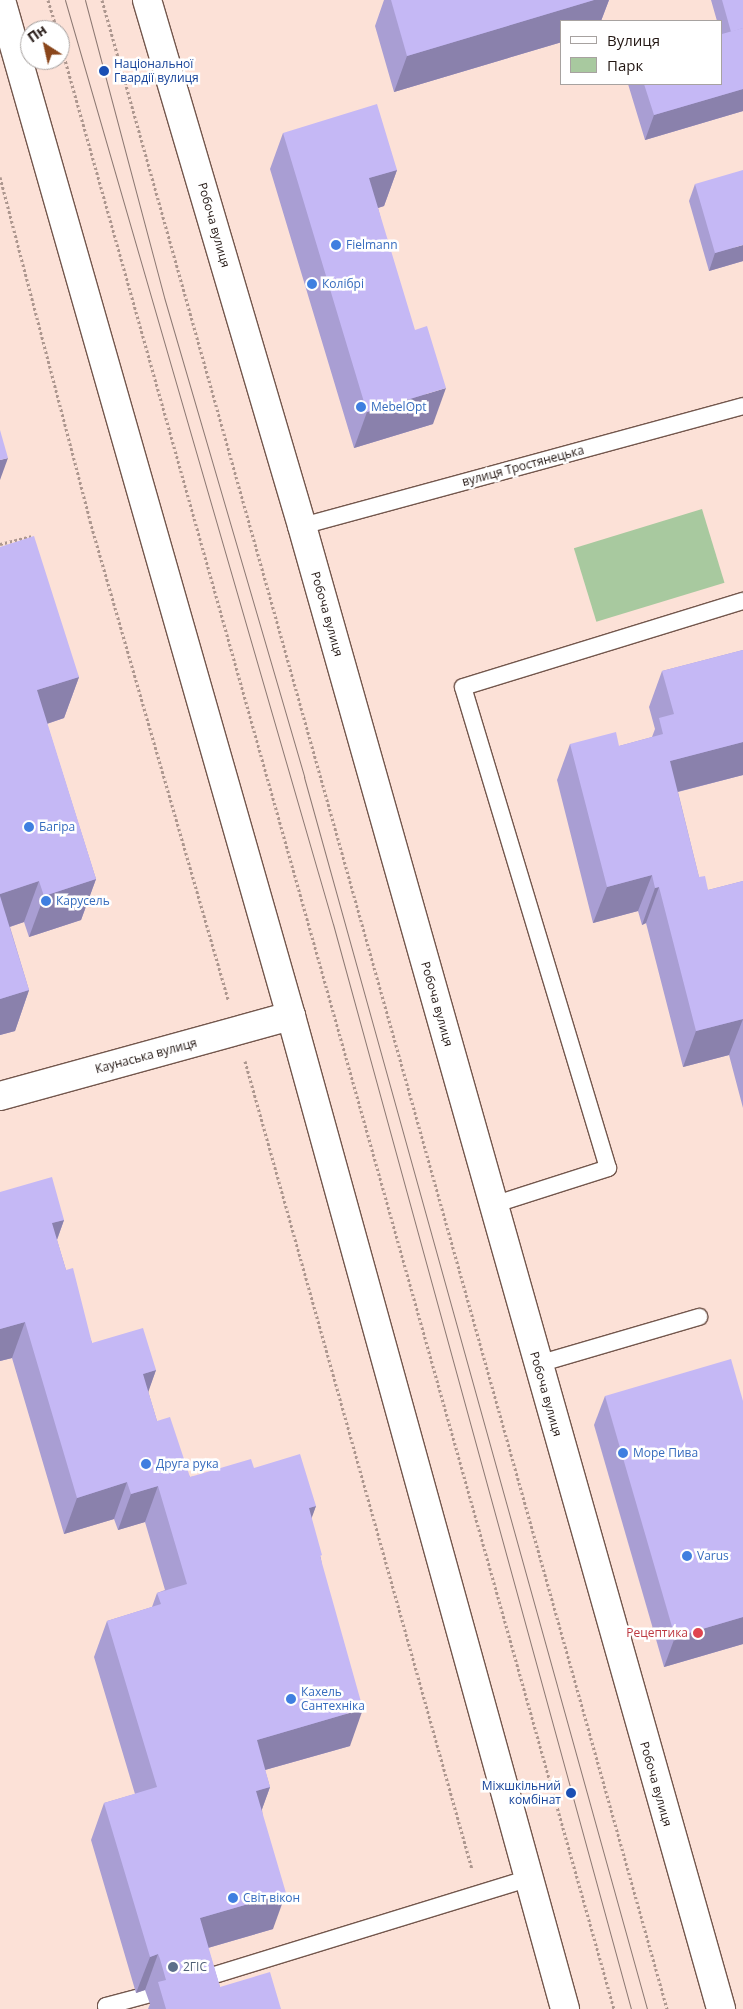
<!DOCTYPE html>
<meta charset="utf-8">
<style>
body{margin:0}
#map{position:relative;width:743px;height:2009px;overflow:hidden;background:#fce1d7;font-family:"Open Sans",sans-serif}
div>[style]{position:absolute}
.green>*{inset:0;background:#a8c99f;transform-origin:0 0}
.path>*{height:3px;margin-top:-1.5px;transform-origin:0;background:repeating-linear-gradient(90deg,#ad978f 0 2.5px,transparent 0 5px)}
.roads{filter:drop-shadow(1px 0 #73574d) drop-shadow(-1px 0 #73574d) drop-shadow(0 1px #73574d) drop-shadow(0 -1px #73574d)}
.lane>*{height:16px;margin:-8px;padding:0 8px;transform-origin:8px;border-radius:8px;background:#fff}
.street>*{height:28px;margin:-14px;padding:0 14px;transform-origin:14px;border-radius:14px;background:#fff}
.primary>*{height:28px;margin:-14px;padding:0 14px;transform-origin:14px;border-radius:14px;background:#fff}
.tram>*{height:1px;margin:-0.5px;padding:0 0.5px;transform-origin:0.5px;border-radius:0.5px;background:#8c7872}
.wall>*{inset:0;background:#a99ed3}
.shaded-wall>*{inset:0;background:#8a81ac}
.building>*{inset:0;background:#c5b8f5}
.dots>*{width:14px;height:14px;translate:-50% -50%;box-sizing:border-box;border:2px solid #fff;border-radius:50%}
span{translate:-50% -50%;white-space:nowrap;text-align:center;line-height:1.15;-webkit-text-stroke:5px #fff;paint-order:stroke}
.transit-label{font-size:12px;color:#164399}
.left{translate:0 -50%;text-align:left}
.right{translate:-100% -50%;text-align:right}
.street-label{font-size:12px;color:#221612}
.shop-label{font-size:12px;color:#366cbe}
.health-label{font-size:12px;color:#be3a42}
.service-label{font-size:12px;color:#4e5e75}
.legend{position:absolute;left:560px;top:20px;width:162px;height:65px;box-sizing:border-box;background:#fff;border:1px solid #a7a2a0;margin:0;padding:6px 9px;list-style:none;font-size:15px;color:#221612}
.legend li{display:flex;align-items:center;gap:10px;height:25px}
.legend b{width:25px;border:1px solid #a7a2a0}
.north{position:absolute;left:20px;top:20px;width:50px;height:50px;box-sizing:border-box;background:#fff;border:1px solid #a7a2a0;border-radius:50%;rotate:325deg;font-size:14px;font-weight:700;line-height:20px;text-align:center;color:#221612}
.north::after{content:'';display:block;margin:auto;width:18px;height:22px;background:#8a461b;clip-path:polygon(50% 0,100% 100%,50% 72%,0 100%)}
</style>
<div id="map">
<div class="green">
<i style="left:702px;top:509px;width:77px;height:134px;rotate:73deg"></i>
</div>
<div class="path">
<i style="left:48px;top:0;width:31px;rotate:73deg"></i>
<i style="left:102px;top:0;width:2087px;rotate:74.29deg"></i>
<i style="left:60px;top:42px;width:2044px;rotate:74.27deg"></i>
<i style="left:0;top:177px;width:356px;rotate:75.3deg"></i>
<i style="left:90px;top:521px;width:498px;rotate:73.9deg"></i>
<i style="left:0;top:544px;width:32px;rotate:-14deg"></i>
<i style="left:245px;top:1061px;width:839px;rotate:74.31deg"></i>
</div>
<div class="roads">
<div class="lane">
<i style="left:302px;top:526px;width:457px;rotate:-15.2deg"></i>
<i style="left:493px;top:1205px;width:121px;rotate:-17.8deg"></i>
<i style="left:608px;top:1168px;width:502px;rotate:-106.78deg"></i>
<i style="left:463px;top:687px;width:293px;rotate:-17.1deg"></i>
<i style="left:538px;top:1364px;width:168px;rotate:-16.3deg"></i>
<i style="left:195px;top:1981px;width:350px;rotate:-17.1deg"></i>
<i style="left:107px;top:2009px;width:3px;rotate:-108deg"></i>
<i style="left:106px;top:2006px;width:42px;rotate:-15deg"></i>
</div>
<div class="street">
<i style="left:0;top:1096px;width:302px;rotate:-15.4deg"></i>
</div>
<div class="primary">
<i style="left:1px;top:0;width:1057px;rotate:74.07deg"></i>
<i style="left:291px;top:1016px;width:1030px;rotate:74.57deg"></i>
<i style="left:147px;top:0;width:548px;rotate:73.58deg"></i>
<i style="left:302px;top:526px;width:1541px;rotate:74.22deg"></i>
</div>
</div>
<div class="tram">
<i style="left:65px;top:0;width:962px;rotate:73.83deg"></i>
<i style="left:333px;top:924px;width:1125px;rotate:74.64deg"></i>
<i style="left:85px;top:0;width:307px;rotate:75.1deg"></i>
<i style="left:164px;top:297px;width:500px;rotate:73.7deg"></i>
<i style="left:304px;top:777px;width:1279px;rotate:74.44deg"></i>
</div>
<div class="wall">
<i style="clip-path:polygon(384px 0,609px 0,601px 21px,562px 21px,562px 42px,394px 92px,375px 26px)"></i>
<i style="clip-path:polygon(711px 0,743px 0,743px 111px,645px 140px,628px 84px,722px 84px,722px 21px,717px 21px)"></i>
<i style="clip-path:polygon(283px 133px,397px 170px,384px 206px,378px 208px,433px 424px,354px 448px,270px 169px)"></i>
<i style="clip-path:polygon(695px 184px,743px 261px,709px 271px,689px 201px)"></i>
<i style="clip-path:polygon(0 547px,79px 677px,64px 718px,47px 724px,96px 879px,81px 920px,29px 937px,24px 922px,10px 927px,29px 990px,15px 1031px,0 1035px)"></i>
<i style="clip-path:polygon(743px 650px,743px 775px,678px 792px,699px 877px,708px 890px,743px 881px,743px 1108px,729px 1055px,683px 1067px,646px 923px,642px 925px,638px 911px,593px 923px,557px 780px,570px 744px,619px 746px,652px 737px,655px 729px,649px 707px,662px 671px)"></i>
<i style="clip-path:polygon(0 1192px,64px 1220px,57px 1240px,66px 1270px,92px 1343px,156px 1370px,148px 1391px,157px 1421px,190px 1477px,254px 1468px,316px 1506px,311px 1518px,321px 1559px,350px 1746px,265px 1770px,270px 1787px,262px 1809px,273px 1929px,208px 1948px,220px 1987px,281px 2009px,148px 2009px,150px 2004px,145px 1990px,136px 1993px,91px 1840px,104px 1803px,135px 1794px,94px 1657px,107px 1621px,152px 1607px,157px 1593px,165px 1590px,145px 1522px,118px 1530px,114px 1519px,64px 1534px,12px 1358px,0 1361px)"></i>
<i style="clip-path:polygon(605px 1396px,743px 1401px,743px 1644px,664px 1667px,594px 1425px)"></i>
</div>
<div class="shaded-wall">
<i style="clip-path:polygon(594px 0,609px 0,601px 21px,562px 21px,562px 42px,394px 92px,407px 56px)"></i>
<i style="clip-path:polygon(743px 89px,743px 111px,645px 140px,654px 115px)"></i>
<i style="clip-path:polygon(397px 170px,384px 206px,356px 215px,369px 178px)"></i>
<i style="clip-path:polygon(743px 245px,743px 261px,709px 271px,715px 253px)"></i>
<i style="clip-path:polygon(446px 388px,433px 424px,354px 448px,367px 412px)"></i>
<i style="clip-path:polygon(8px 458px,0 480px,0 460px)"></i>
<i style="clip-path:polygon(79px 677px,64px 718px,22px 732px,37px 690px)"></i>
<i style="clip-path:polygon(743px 742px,743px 775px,657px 797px,670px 761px)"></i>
<i style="clip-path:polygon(652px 875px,638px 911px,593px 923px,607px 887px)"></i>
<i style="clip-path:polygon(96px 879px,81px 920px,29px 937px,44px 896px)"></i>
<i style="clip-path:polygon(39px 881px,24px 922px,0 930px,0 894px)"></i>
<i style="clip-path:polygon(659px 887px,646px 923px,642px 925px,655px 888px)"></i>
<i style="clip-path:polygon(29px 990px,15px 1031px,0 1035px,0 999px)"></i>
<i style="clip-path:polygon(743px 1019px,729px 1055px,683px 1067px,696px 1031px)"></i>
<i style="clip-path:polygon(64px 1220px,51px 1256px,52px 1223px)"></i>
<i style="clip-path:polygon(25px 1322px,12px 1358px,0 1361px,0 1329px)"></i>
<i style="clip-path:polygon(156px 1370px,143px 1407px,143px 1374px)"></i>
<i style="clip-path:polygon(127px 1482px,114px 1519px,64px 1534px,77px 1498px)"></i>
<i style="clip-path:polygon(158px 1486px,145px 1522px,118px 1530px,131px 1494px)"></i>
<i style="clip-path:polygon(316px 1506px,303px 1542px,309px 1508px)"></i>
<i style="clip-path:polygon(743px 1617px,743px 1644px,664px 1667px,675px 1637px)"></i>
<i style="clip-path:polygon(363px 1709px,350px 1746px,243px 1776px,257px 1740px)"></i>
<i style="clip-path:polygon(270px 1787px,257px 1823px,256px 1791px)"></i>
<i style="clip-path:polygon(286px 1893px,273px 1929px,187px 1954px,200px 1918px)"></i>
<i style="clip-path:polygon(158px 1954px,145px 1990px,136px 1993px,150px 1957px)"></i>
</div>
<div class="building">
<i style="clip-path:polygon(391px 0,594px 0,407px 56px)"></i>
<i style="clip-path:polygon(722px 0,743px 0,743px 28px,731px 32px)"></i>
<i style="clip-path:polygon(743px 28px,743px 89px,654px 115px,644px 84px,722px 84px,722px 34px)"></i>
<i style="clip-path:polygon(377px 104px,397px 170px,369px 178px,415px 330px,427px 326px,446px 388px,367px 412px,283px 133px)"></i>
<i style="clip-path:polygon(743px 170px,743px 245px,715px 253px,695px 184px)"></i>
<i style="clip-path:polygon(0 430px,8px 458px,0 460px)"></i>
<i style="clip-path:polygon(34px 536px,79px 677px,37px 690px,96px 879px,44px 896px,39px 881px,0 894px,0 547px)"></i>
<i style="clip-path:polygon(743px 650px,743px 742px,670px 761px,699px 877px,705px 876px,708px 890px,743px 881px,743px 1020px,743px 1019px,696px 1031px,659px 887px,655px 888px,652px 875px,607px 887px,570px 744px,616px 732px,619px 746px,663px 734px,659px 718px,674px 714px,662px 671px)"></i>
<i style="clip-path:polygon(0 896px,29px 990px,0 999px)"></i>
<i style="clip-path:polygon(52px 1177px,64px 1220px,52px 1223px,66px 1270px,73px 1268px,92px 1343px,143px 1328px,156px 1370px,143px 1374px,157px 1421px,170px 1417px,190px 1477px,251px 1459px,254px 1468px,300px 1454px,316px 1506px,309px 1508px,322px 1555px,320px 1556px,363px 1709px,257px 1740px,270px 1787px,256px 1791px,286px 1893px,200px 1918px,220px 1987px,270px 1972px,281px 2009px,166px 2009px,158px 1982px,166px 1980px,160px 1959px,158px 1954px,150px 1957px,104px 1803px,157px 1787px,107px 1621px,161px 1604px,157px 1593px,187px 1584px,158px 1486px,131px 1494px,127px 1482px,77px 1498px,25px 1322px,0 1329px,0 1192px)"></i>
<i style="clip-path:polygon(731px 1359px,743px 1401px,743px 1617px,675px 1637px,605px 1396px)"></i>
</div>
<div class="dots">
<i style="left:104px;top:71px;background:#1a4fb4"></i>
<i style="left:336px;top:245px;background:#3f7fe0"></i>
<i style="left:312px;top:284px;background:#3f7fe0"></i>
<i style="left:361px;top:407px;background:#3f7fe0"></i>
<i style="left:29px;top:827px;background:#3f7fe0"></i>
<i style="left:46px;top:901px;background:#3f7fe0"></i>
<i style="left:623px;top:1453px;background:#3f7fe0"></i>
<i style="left:146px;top:1464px;background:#3f7fe0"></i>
<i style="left:687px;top:1556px;background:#3f7fe0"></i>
<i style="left:698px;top:1633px;background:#e0444e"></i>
<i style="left:291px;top:1699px;background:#3f7fe0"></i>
<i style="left:571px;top:1793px;background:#1a4fb4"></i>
<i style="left:233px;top:1898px;background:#3f7fe0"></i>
<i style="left:173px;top:1967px;background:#5c6f8a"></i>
</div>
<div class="transit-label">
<span class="left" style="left:114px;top:71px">Національної<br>Гвардії вулиця</span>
<span class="right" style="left:561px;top:1793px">Міжшкільний<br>комбінат</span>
</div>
<div class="street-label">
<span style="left:214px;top:225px;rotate:74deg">Робоча вулиця</span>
<span style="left:523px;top:466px;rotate:-15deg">вулиця Тростянецька</span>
<span style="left:327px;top:614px;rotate:74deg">Робоча вулиця</span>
<span style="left:437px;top:1004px;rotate:74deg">Робоча вулиця</span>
<span style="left:146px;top:1056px;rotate:-15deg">Каунаська вулиця</span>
<span style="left:546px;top:1394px;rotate:74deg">Робоча вулиця</span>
<span style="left:656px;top:1784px;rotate:74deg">Робоча вулиця</span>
</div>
<div class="shop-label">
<span class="left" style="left:346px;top:245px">Fielmann</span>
<span class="left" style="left:322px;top:284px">Колібрі</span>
<span class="left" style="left:371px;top:407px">MebelOpt</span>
<span class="left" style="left:39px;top:827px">Багіра</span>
<span class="left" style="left:56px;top:901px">Карусель</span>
<span class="left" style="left:633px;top:1453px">Море Пива</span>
<span class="left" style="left:156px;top:1464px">Друга рука</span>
<span class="left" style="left:697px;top:1556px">Varus</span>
<span class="left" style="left:301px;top:1699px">Кахель<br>Сантехніка</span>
<span class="left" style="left:243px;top:1898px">Світ вікон</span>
</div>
<div class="health-label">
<span class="right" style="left:688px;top:1633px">Рецептика</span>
</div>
<div class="service-label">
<span class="left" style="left:183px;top:1967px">2ГІС</span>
</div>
<ul class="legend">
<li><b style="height:6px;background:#fff"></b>Вулиця</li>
<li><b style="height:14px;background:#a8c99f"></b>Парк</li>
</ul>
<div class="north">Пн</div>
</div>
